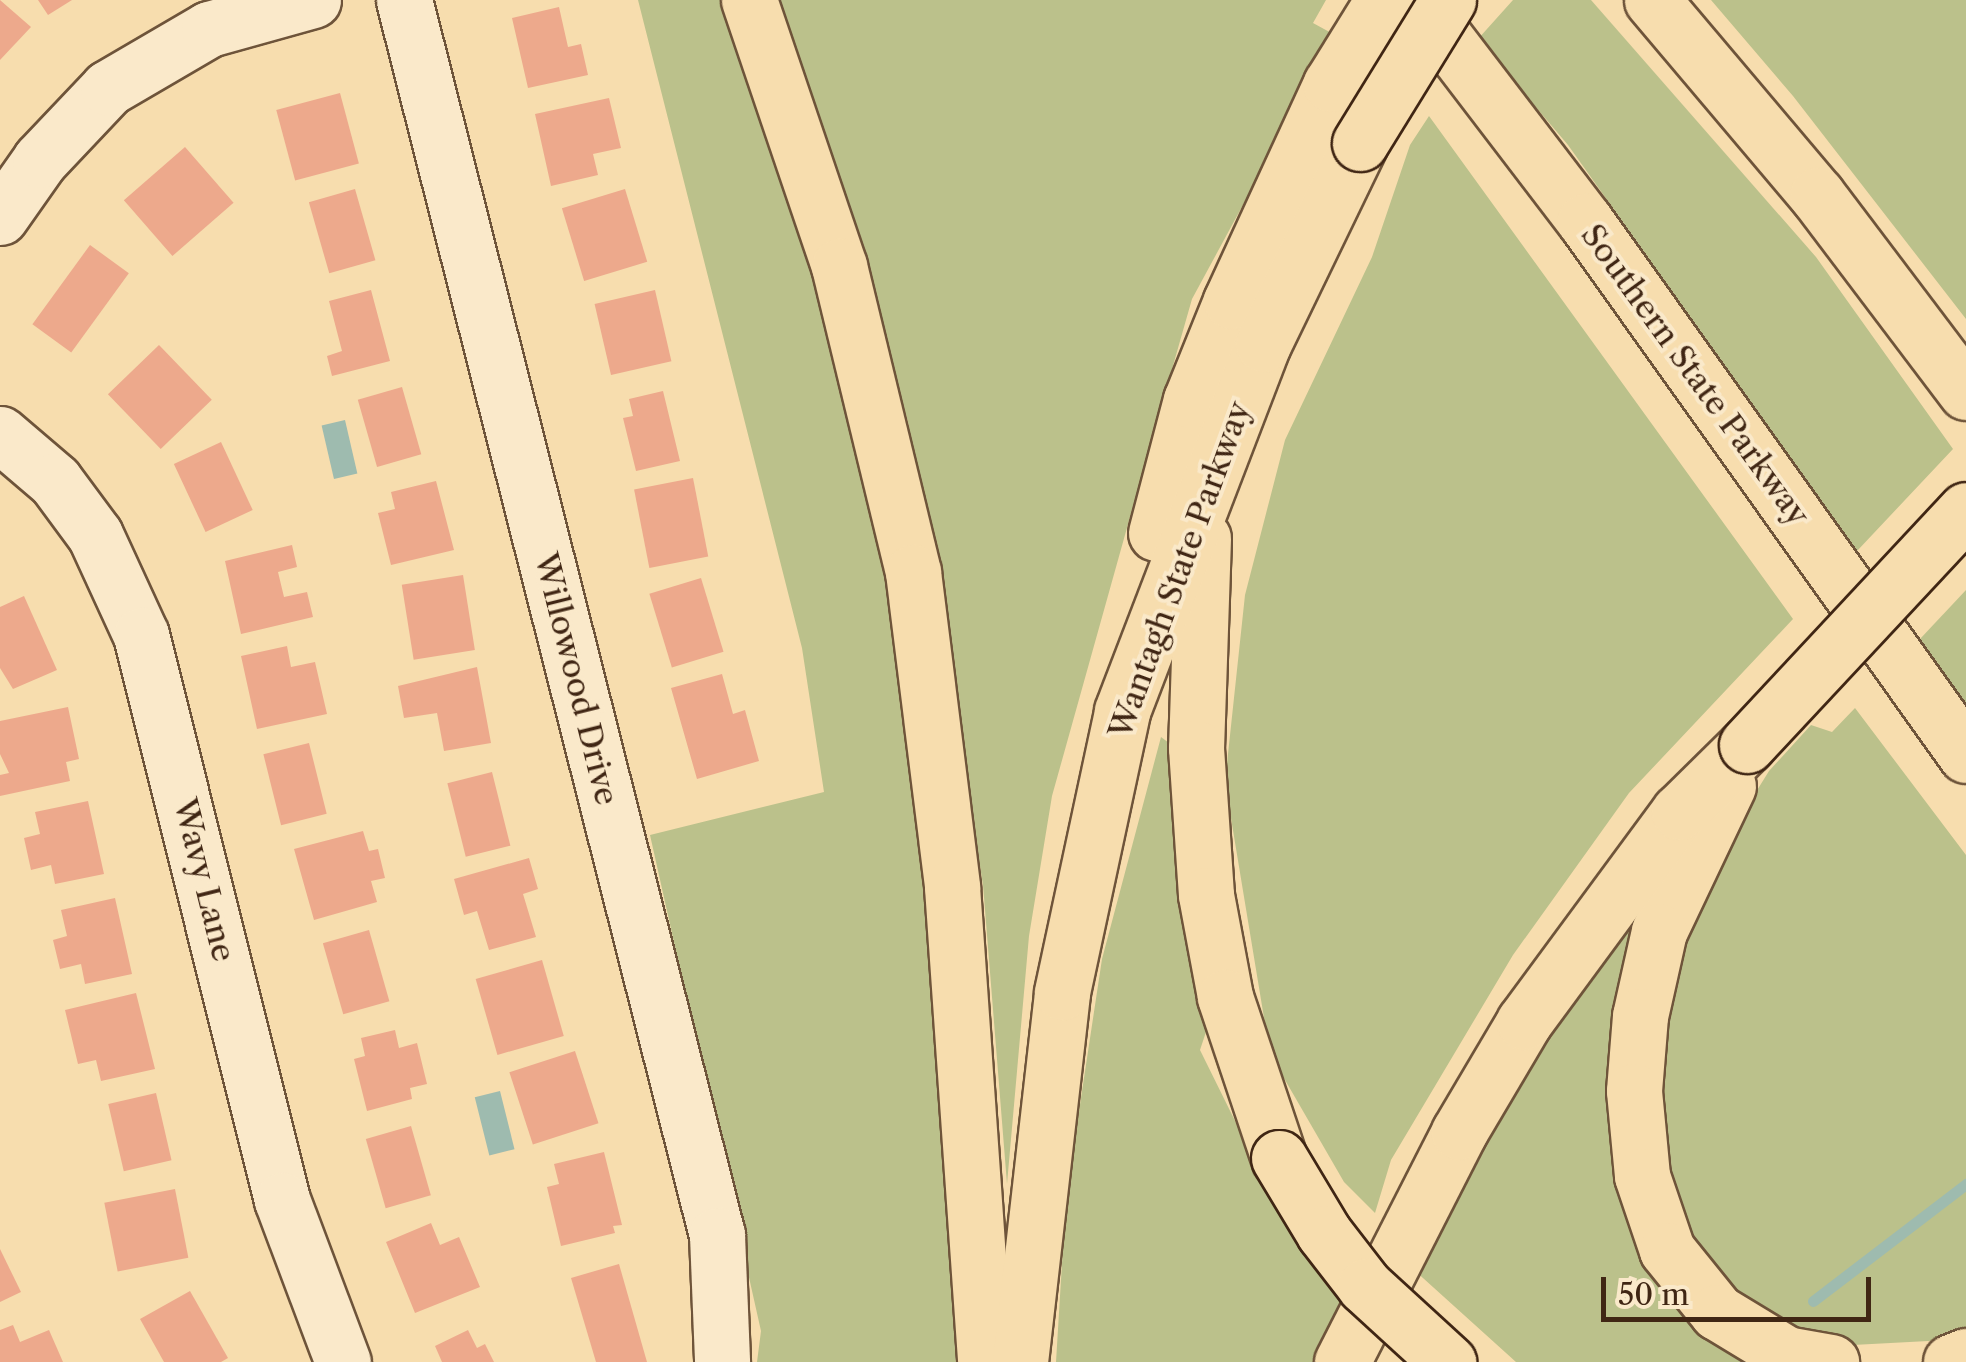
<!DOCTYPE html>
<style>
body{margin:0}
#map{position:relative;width:1966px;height:1362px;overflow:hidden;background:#f7ddae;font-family:"Libre Caslon Text",serif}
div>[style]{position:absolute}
.green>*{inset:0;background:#bbc18b}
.water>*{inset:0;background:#9ebbaf;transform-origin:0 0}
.stream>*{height:11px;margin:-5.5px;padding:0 5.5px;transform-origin:5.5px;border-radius:5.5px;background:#9ebbaf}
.building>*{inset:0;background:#eda98c;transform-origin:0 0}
.roads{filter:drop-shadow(2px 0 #6e543a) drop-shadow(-2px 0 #6e543a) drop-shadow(0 2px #6e543a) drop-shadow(0 -2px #6e543a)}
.minor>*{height:55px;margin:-27.5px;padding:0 27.5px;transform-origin:27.5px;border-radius:27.5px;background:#fae9ca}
.highway>*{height:55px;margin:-27.5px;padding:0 27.5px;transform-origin:27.5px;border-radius:27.5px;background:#f7ddae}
.bridges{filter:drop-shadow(2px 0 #402614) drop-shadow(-2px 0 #402614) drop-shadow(0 2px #402614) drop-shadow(0 -2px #402614)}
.highway-bridge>*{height:55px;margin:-27.5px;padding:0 27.5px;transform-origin:27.5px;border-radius:27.5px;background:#f7ddae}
span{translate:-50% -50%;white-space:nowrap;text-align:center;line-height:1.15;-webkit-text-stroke:8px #fae9ca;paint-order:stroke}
.street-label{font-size:32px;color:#402614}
.scale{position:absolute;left:1601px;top:1277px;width:270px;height:45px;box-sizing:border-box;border:5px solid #402614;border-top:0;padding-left:12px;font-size:30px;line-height:35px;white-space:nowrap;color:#402614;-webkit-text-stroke:8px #fae9ca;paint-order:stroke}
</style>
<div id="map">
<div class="green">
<i style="clip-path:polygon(638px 0,721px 0,809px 249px,890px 588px,935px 876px,959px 1362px,757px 1362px,761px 1331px,650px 835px,824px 792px,802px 648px)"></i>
<i style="clip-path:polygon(773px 0,1326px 0,1313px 23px,1335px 35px,1192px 299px,1137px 492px,1052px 796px,1029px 936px,1007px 1184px,983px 885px,908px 422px,845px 198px)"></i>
<i style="clip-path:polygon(1513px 0,1591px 0,1816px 257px,1953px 449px,1857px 551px,1568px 145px,1478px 39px)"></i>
<i style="clip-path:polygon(1711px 0,1966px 0,1966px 319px,1793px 96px)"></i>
<i style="clip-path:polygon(1429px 116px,1793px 619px,1629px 793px,1513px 955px,1391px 1160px,1375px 1213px,1344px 1182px,1270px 1054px,1225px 782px,1245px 595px,1285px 440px,1372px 257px,1410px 145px)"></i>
<i style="clip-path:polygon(1966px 590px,1966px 705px,1920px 639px)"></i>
<i style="clip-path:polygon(1855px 708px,1966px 855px,1966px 1339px,1834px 1346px,1736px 1302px,1666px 1208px,1650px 1038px,1697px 887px,1769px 771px,1811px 725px,1832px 732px)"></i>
<i style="clip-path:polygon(1161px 737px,1181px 752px,1213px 1011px,1200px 1050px,1284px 1220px,1342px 1297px,1313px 1362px,1056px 1362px,1066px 1197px,1102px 959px)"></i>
<i style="clip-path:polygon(1697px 828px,1620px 1194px,1764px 1362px,1516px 1362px,1413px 1269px,1467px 1168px,1602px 957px)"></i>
</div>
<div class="water">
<i style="left:345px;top:420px;width:55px;height:24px;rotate:77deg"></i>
<i style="left:500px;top:1091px;width:60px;height:26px;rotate:76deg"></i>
</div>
<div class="stream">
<i style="left:1813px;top:1301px;width:193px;rotate:-37.4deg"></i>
</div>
<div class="building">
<i style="clip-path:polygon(0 0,31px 27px,0 60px)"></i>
<i style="clip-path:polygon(38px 0,72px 0,48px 15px)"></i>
<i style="clip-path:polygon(559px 7px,568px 47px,581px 44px,588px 75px,528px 88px,512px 18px)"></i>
<i style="left:340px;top:93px;width:73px;height:66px;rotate:75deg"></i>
<i style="clip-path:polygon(609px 98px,621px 148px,593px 154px,598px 175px,551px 186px,535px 114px)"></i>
<i style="left:185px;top:147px;width:74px;height:81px;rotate:49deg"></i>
<i style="left:355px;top:189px;width:74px;height:48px;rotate:74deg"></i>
<i style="left:625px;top:189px;width:76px;height:66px;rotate:73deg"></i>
<i style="left:90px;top:245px;width:48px;height:98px;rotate:36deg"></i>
<i style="clip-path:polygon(371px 290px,390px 361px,332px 376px,327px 356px,342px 351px,329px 301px)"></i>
<i style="left:655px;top:290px;width:73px;height:62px;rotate:77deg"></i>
<i style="left:159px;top:345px;width:76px;height:71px;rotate:46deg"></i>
<i style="left:402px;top:387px;width:70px;height:46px;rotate:74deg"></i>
<i style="clip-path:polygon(663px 391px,680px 461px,636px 471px,623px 418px,633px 416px,629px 399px)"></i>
<i style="left:221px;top:442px;width:75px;height:52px;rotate:65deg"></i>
<i style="left:693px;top:478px;width:80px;height:60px;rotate:79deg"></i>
<i style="clip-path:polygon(436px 481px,454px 550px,391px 565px,378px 513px,395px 509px,391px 492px)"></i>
<i style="clip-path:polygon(292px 545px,297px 567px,278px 572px,284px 597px,307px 592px,313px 617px,241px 634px,225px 561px)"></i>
<i style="left:463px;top:575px;width:76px;height:62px;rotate:81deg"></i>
<i style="left:701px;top:578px;width:77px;height:54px;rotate:73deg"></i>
<i style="clip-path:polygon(24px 596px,57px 670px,13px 689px,0 668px,0 607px)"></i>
<i style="clip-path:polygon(287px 646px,291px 667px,315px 662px,327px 714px,257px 729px,241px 656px)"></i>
<i style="clip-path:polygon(477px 667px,491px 743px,444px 751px,437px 713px,404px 718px,398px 686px)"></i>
<i style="clip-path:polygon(722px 674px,733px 714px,745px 710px,759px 761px,697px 779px,671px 688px)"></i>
<i style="clip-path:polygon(68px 707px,79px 759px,66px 762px,70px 781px,0 796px,0 775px,9px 773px,0 754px,0 721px)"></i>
<i style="left:309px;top:743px;width:73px;height:47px;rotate:76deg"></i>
<i style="left:492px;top:772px;width:76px;height:46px;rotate:76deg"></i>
<i style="clip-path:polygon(88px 801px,104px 874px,55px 884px,51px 865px,31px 870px,24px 838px,40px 834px,35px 812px)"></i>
<i style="clip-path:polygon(363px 831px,369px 851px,378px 849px,385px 878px,371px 881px,377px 902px,314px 920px,294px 849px)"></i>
<i style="clip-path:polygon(529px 858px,538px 889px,523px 894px,536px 937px,489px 950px,477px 911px,464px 915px,454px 879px)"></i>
<i style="clip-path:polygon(115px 898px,132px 974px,85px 984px,81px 964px,60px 969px,53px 940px,67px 936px,61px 910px)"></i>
<i style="left:369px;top:930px;width:74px;height:48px;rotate:74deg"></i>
<i style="left:542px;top:960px;width:79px;height:69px;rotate:74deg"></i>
<i style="clip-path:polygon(136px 993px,155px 1069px,101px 1081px,96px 1060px,78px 1064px,65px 1010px)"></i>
<i style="clip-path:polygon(395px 1030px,399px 1048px,417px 1043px,427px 1084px,410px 1088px,412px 1099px,367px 1111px,354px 1059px,365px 1056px,361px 1038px)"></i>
<i style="left:575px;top:1051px;width:76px;height:69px;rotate:72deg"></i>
<i style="left:156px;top:1093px;width:69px;height:49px;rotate:77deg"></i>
<i style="left:411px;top:1126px;width:72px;height:47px;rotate:74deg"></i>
<i style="clip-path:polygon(604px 1152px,622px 1225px,613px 1226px,615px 1233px,561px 1246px,547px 1187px,559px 1184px,554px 1164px)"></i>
<i style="left:175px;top:1189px;width:70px;height:72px;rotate:79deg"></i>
<i style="clip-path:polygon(431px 1223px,440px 1245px,459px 1237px,480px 1287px,415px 1313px,386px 1242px)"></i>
<i style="clip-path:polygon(0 1249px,21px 1292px,0 1302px)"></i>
<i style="clip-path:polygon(619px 1264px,647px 1362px,596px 1362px,571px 1278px)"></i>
<i style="clip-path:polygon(190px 1291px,228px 1358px,221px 1362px,164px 1362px,140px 1319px)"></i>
<i style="clip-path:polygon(13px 1325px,20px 1342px,49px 1330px,63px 1362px,0 1362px,0 1330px)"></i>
<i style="clip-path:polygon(468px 1330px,477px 1348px,485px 1344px,494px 1362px,442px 1362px,435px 1346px)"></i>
</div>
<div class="roads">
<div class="minor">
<i style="left:404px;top:0;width:1274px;rotate:75.78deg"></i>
<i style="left:717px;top:1235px;width:127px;rotate:87.7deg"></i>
<i style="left:0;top:217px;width:70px;rotate:-54.9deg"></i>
<i style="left:40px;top:160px;width:99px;rotate:-46.6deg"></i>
<i style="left:108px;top:88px;width:117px;rotate:-30.3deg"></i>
<i style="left:209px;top:29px;width:108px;rotate:-15.6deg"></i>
<i style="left:0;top:434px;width:72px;rotate:40.5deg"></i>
<i style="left:55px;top:481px;width:67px;rotate:53.5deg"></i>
<i style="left:95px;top:535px;width:110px;rotate:65.3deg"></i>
<i style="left:141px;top:635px;width:582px;rotate:75.99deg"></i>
<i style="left:282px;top:1200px;width:173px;rotate:69.4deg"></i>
</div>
<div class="highway">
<i style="left:749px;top:0;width:281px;rotate:71.3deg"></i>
<i style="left:839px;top:266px;width:315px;rotate:76.4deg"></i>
<i style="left:913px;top:572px;width:317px;rotate:82.9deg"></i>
<i style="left:952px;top:887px;width:476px;rotate:86deg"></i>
<i style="left:1416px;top:0;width:278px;rotate:52.6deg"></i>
<i style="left:1585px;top:221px;width:656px;rotate:54.49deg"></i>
<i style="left:1652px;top:0;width:255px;rotate:49.8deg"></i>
<i style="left:1817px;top:195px;width:247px;rotate:52.9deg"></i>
<i style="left:1156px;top:533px;width:138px;rotate:-75.3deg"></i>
<i style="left:1191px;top:400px;width:107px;rotate:-68deg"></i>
<i style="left:1231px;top:301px;width:239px;rotate:-65.3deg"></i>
<i style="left:1331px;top:84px;width:99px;rotate:-58.2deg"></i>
<i style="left:1203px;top:538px;width:210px;rotate:91.9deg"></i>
<i style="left:1196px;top:748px;width:147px;rotate:86.1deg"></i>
<i style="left:1206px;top:895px;width:104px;rotate:79.4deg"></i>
<i style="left:1225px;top:997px;width:170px;rotate:71.5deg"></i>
<i style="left:1728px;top:786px;width:161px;rotate:115.4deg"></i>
<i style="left:1659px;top:931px;width:87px;rotate:102.6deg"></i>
<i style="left:1640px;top:1016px;width:75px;rotate:94.6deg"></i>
<i style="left:1634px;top:1091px;width:85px;rotate:84.6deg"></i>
<i style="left:1642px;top:1176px;width:78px;rotate:71.3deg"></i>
<i style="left:1667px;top:1250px;width:80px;rotate:51.1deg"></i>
<i style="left:1717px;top:1312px;width:81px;rotate:31.3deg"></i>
<i style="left:1786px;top:1354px;width:46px;rotate:10.1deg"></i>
<i style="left:1020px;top:1362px;width:372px;rotate:-83.5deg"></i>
<i style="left:1062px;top:992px;width:287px;rotate:-77.9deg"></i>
<i style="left:1122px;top:711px;width:393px;rotate:-69deg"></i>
<i style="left:1263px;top:344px;width:223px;rotate:-64.2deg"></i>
<i style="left:1342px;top:1362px;width:258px;rotate:-63deg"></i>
<i style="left:1459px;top:1132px;width:128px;rotate:-59.4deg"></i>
<i style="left:1524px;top:1022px;width:261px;rotate:-53.6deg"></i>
<i style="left:1679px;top:812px;width:95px;rotate:-44.6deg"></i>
<i style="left:1951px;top:1362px;width:16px;rotate:-22deg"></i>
</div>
</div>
<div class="bridges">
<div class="highway-bridge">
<i style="left:1360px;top:143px;width:168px;rotate:-58.4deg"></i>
<i style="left:1747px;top:745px;width:321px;rotate:-47deg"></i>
<i style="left:1279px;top:1158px;width:87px;rotate:59deg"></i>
<i style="left:1324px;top:1233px;width:67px;rotate:52.3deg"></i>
<i style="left:1365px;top:1286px;width:113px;rotate:42.5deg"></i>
</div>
</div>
<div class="street-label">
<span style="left:1695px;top:375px;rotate:54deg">Southern State Parkway</span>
<span style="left:1180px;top:570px;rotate:-70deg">Wantagh State Parkway</span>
<span style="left:576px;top:679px;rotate:76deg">Willowood Drive</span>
<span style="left:204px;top:880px;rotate:76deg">Wavy Lane</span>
</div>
<div class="scale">50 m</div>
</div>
